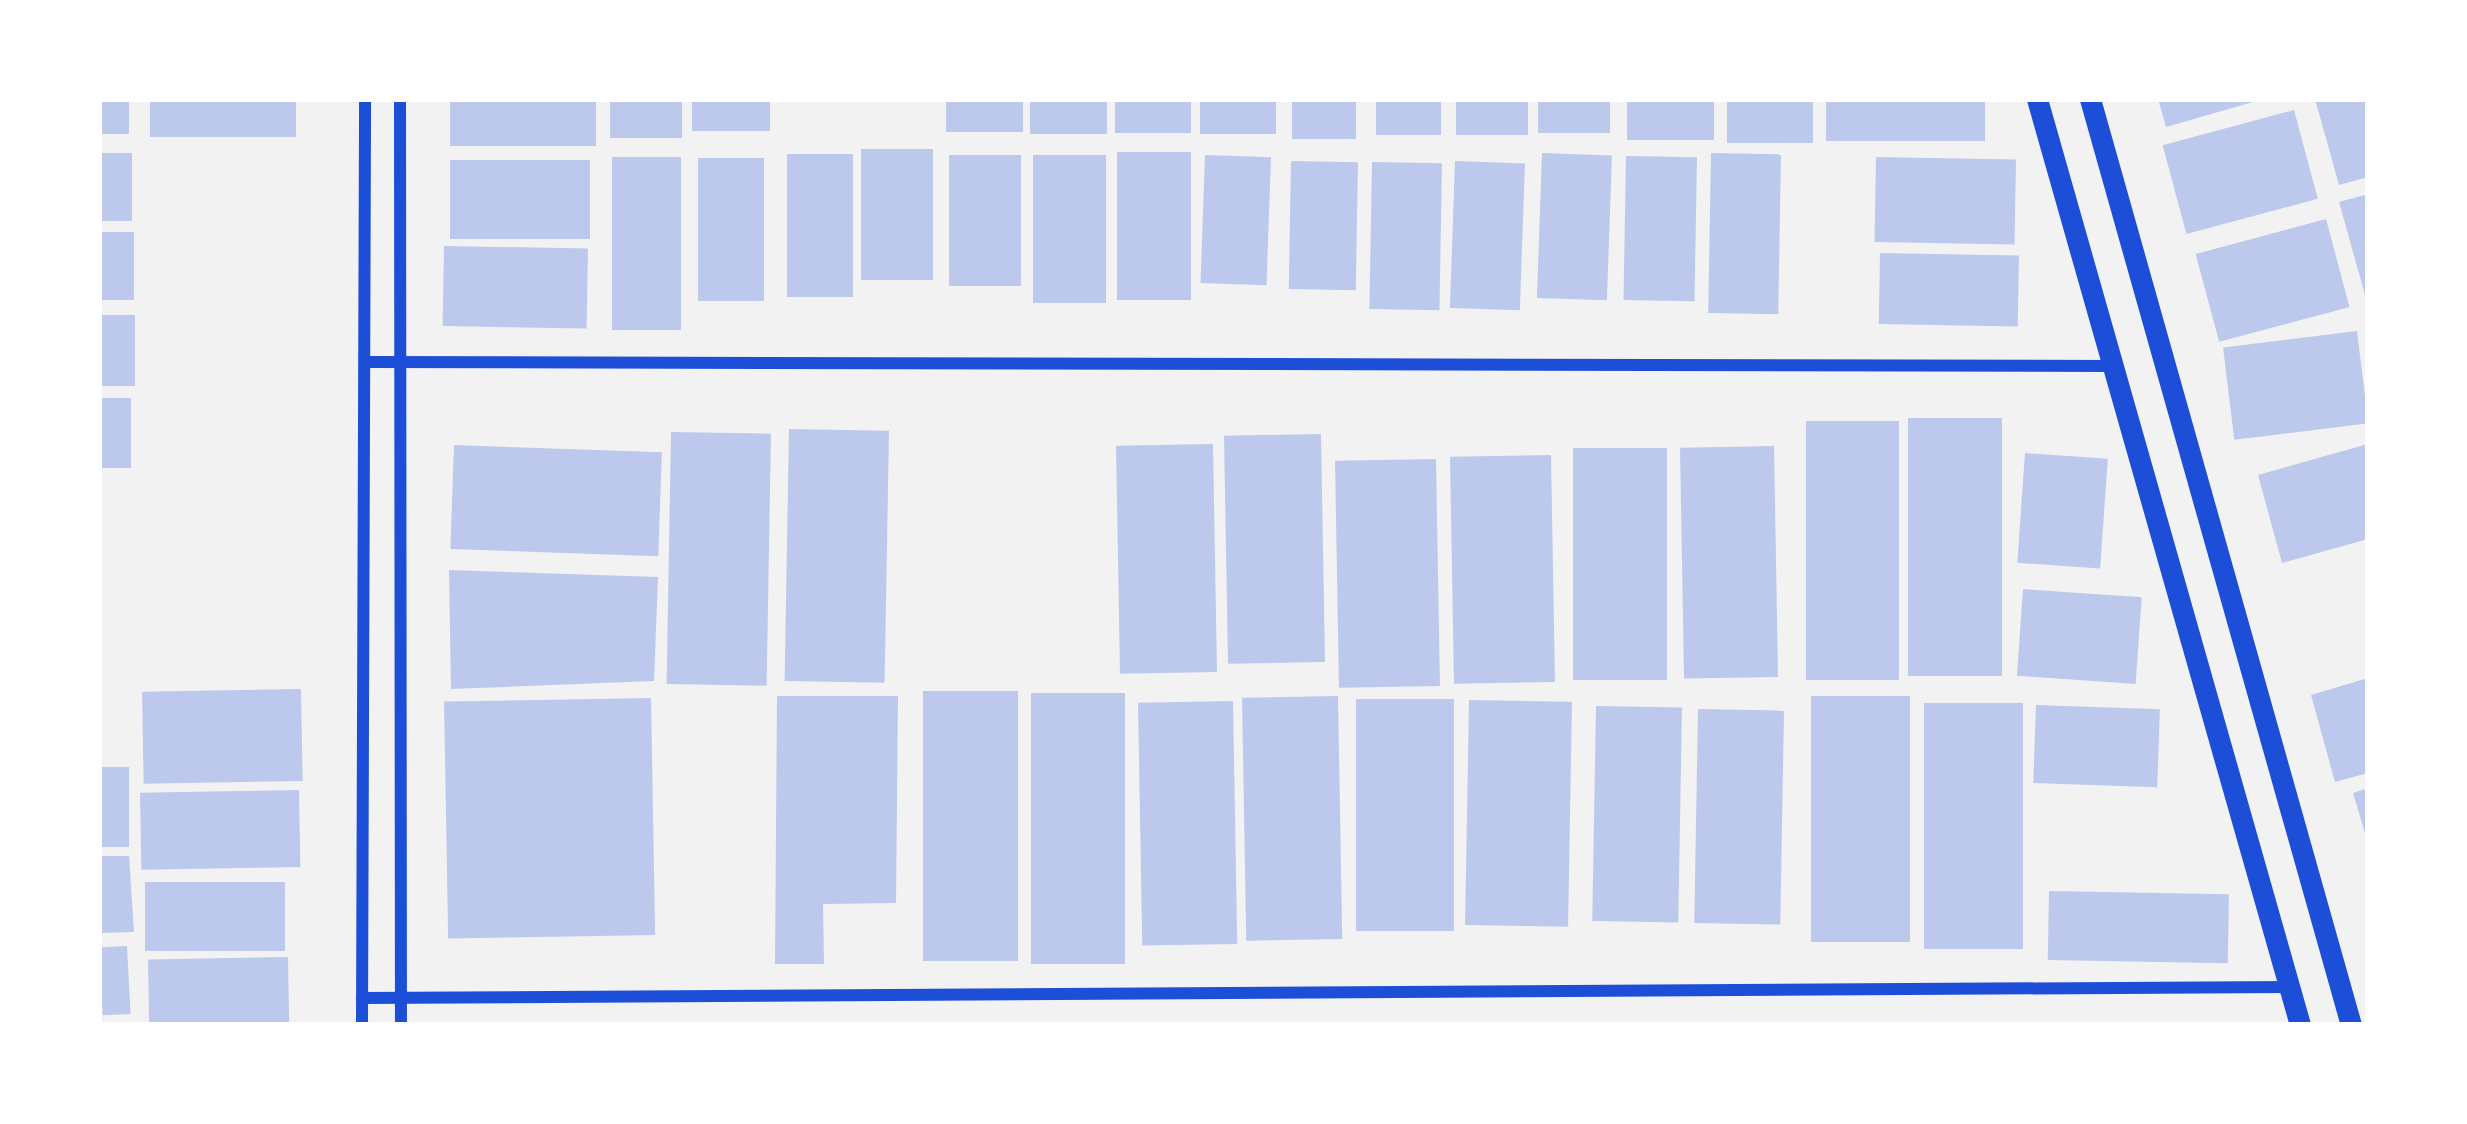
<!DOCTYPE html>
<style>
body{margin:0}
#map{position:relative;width:2467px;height:1124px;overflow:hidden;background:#f2f2f2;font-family:Commissioner,sans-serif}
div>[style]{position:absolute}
.building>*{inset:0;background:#bdc9ec;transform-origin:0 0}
.minor>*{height:12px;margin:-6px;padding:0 6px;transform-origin:6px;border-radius:6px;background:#1d4ed8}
.tertiary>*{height:21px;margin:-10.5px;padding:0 10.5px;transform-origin:10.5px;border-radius:10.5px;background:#1d4ed8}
span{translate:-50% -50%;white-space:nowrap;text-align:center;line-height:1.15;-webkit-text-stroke:9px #fff;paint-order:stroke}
.frame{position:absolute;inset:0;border:102px solid #fff;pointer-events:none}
</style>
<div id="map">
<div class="building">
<i style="left:99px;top:99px;width:30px;height:35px"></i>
<i style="left:150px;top:99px;width:146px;height:38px"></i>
<i style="left:450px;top:99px;width:146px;height:47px"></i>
<i style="left:610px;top:99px;width:72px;height:39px"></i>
<i style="left:692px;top:99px;width:78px;height:32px"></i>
<i style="left:946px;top:99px;width:77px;height:33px"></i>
<i style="left:1030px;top:99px;width:77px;height:35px"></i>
<i style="left:1115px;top:99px;width:76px;height:34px"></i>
<i style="left:1200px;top:99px;width:76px;height:35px"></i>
<i style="left:1292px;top:99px;width:64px;height:40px"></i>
<i style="left:1376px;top:99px;width:65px;height:36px"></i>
<i style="left:1456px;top:99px;width:72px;height:36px"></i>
<i style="left:1538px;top:99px;width:72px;height:34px"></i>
<i style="left:1627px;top:99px;width:87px;height:41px"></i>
<i style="left:1727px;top:99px;width:86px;height:44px"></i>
<i style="left:1826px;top:99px;width:159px;height:42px"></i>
<i style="clip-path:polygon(2158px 99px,2260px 99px,2260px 100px,2166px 127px)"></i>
<i style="clip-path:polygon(2315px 99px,2368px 99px,2368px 177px,2339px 185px)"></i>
<i style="left:2294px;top:110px;width:92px;height:136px;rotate:75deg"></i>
<i style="left:861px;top:149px;width:72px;height:131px"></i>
<i style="left:1191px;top:152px;width:148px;height:74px;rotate:90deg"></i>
<i style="left:99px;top:153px;width:33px;height:68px"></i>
<i style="left:1542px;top:153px;width:70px;height:145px;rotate:2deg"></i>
<i style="left:1711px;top:153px;width:70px;height:160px;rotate:1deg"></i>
<i style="left:787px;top:154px;width:66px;height:143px"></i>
<i style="left:949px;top:155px;width:72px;height:131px"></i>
<i style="left:1033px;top:155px;width:73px;height:148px"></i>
<i style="left:1205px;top:155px;width:66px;height:128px;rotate:2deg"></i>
<i style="left:1626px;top:156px;width:71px;height:144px;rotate:1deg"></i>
<i style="left:681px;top:157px;width:173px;height:69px;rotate:90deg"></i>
<i style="left:1876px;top:157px;width:140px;height:85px;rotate:1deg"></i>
<i style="left:698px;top:158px;width:66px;height:143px"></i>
<i style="left:590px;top:160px;width:79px;height:140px;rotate:90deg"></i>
<i style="left:1291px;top:161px;width:67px;height:128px;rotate:1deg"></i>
<i style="left:1455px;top:161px;width:70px;height:147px;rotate:2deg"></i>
<i style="left:1372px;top:162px;width:70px;height:147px;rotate:1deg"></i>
<i style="clip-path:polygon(2368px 194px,2368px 302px,2367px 302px,2339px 202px)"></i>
<i style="left:2326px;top:219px;width:91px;height:135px;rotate:75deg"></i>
<i style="left:99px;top:232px;width:35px;height:68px"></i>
<i style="left:444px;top:246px;width:144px;height:80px;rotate:1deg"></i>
<i style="left:1880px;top:253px;width:139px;height:71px;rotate:1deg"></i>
<i style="left:99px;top:315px;width:36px;height:71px"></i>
<i style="left:2357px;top:331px;width:93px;height:135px;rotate:83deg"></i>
<i style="left:99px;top:398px;width:32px;height:70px"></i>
<i style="left:2002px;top:418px;width:258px;height:94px;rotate:90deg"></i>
<i style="left:1899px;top:421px;width:259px;height:93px;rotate:90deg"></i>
<i style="left:789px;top:429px;width:100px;height:252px;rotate:1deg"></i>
<i style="left:671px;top:432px;width:100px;height:252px;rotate:1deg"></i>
<i style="left:1321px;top:434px;width:228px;height:97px;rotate:89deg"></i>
<i style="left:1213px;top:444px;width:228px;height:97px;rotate:89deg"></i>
<i style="clip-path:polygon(2368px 444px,2368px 539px,2282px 563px,2258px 475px)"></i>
<i style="left:454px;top:445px;width:208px;height:104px;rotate:2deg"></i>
<i style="left:1774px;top:446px;width:231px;height:94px;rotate:89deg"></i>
<i style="left:1667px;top:448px;width:232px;height:94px;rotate:90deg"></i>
<i style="left:2025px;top:453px;width:83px;height:110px;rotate:4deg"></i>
<i style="left:1551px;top:455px;width:227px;height:101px;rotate:89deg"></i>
<i style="left:1436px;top:459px;width:227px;height:101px;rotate:89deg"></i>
<i style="clip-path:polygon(449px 570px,658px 577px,654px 681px,451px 689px)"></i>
<i style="left:2023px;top:589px;width:119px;height:87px;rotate:4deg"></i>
<i style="clip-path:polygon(2368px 678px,2368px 773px,2335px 782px,2311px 695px)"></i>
<i style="left:301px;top:689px;width:92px;height:159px;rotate:89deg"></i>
<i style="left:1018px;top:691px;width:270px;height:95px;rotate:90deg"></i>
<i style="left:1031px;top:693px;width:94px;height:271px"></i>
<i style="clip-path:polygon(777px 696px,898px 696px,896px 903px,823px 904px,824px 964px,775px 964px)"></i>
<i style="left:1338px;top:696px;width:243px;height:96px;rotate:89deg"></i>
<i style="left:1811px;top:696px;width:99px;height:246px"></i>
<i style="left:651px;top:698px;width:237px;height:207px;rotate:89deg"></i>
<i style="left:1454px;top:699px;width:232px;height:98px;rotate:90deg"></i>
<i style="left:1469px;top:700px;width:103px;height:225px;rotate:1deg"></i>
<i style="left:1233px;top:701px;width:243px;height:95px;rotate:89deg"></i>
<i style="left:1924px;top:703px;width:99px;height:246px"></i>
<i style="left:2036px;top:705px;width:124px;height:78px;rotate:2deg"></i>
<i style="left:1596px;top:706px;width:86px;height:215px;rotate:1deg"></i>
<i style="left:1698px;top:709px;width:86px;height:214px;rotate:1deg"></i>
<i style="left:99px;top:767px;width:30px;height:80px"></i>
<i style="clip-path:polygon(2368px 788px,2368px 840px,2367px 840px,2353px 793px)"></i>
<i style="left:299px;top:790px;width:77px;height:159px;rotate:89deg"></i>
<i style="clip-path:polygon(99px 856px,129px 856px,134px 932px,99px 933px)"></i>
<i style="left:285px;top:882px;width:69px;height:140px;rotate:90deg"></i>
<i style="left:2049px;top:891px;width:180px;height:69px;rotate:1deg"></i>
<i style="left:127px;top:946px;width:68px;height:28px;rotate:87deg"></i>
<i style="left:288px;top:957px;width:68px;height:140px;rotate:89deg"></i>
</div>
<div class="minor">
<i style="left:400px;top:99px;width:926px;rotate:89.94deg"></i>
<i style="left:366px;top:362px;width:1748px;rotate:0.13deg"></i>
<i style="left:362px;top:998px;width:1928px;rotate:-0.33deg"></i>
<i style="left:362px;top:1025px;width:926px;rotate:-89.81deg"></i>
</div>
<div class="tertiary">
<i style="left:2037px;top:99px;width:963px;rotate:74.14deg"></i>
<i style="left:2090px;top:99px;width:962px;rotate:74.26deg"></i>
</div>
<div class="frame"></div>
</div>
